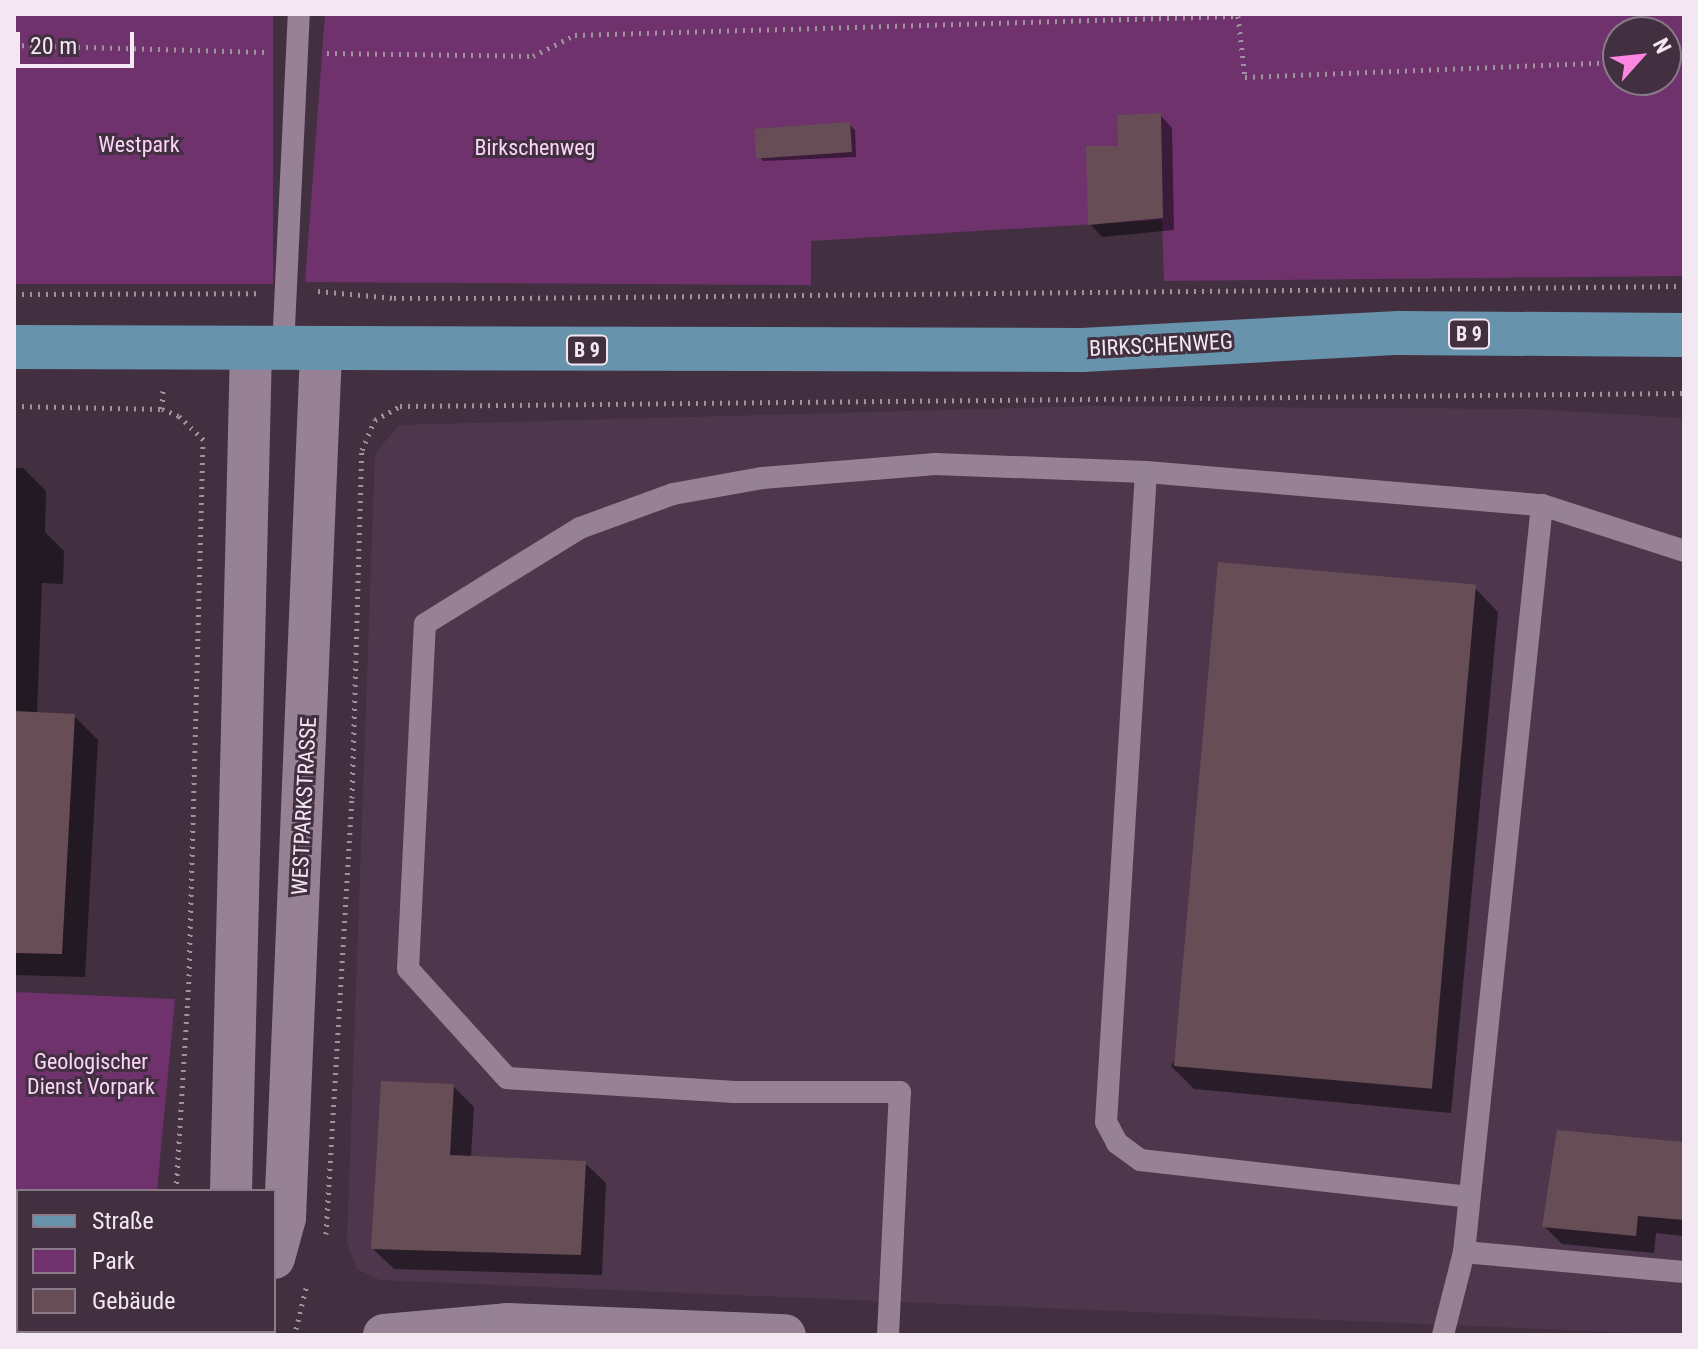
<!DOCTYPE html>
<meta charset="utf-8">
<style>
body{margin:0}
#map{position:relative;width:1698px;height:1349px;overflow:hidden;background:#423041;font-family:"Roboto Condensed",sans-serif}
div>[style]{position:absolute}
.built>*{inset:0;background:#4e374d}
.green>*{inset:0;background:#6f326d;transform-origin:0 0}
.shadow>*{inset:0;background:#0007}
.building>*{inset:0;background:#674d55;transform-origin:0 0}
.path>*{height:5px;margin-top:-2.5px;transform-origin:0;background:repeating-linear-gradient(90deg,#a0929f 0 2px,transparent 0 8px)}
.service>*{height:22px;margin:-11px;padding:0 11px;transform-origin:11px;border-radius:11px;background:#978295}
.minor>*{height:42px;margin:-21px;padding:0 21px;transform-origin:21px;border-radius:21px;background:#978295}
.primary>*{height:44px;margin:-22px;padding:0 22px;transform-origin:22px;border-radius:22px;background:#6893ac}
span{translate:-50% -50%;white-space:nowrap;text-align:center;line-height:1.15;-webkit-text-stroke:6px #423041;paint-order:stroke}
.shield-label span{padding:2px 6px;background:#423041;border:2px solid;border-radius:6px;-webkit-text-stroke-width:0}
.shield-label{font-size:20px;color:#f3e8f2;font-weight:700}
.park-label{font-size:22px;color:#fbd5f8}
.street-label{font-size:22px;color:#f3e8f2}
.frame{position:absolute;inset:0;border:16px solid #f3e8f2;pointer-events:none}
.legend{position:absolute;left:16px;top:1189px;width:260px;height:144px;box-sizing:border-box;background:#423041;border:2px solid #897a88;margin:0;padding:10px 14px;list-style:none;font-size:24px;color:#f3e8f2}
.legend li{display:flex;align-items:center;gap:16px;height:40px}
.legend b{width:40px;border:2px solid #897a88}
.north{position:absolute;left:1602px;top:16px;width:80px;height:80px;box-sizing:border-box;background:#423041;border:2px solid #897a88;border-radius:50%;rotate:63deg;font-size:22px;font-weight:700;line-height:32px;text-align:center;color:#f3e8f2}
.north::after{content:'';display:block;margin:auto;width:28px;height:36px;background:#fd86e1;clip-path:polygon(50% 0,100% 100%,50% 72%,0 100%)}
.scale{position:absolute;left:16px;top:32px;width:118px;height:36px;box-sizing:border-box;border:4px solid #f3e8f2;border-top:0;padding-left:10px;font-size:24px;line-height:28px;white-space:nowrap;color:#f3e8f2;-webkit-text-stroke:6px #423041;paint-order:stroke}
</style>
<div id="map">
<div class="built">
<i style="clip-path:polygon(1088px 406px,1529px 409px,1684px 418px,1684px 1335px,380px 1280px,357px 1269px,347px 1243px,375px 454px,399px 425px)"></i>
</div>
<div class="green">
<i style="left:14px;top:14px;width:259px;height:270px"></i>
<i style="clip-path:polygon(evenodd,325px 14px,1684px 14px,1684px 276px,1164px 281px,1162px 220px,811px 241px,811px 285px,305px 282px,325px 14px,1618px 32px,1666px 32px,1666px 80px,1618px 80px,1618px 32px)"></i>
<i style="clip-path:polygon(14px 992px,175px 999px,157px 1191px,18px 1191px,14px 1312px)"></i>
</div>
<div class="shadow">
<i style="clip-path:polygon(1160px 115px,1172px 128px,1174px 230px,1102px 237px,1090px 224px,1120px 148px)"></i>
<i style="clip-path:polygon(849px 124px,855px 130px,856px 157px,763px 161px,758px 155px)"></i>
<i style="clip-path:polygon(14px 468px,23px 468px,46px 491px,45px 532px,64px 551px,63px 584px,42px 583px,37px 714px,74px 716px,98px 740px,85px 977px,14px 975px)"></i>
<i style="clip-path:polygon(1475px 588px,1498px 612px,1451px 1113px,1194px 1089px,1171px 1066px)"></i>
<i style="clip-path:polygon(453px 1086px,474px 1107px,471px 1158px,585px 1163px,606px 1183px,602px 1275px,394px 1269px,373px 1249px)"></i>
<i style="clip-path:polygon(1684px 1141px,1684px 1236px,1656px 1233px,1654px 1253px,1562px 1244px,1544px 1226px)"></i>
</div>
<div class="building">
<i style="clip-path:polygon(1161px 113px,1163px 218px,1088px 225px,1086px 146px,1118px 146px,1117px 115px)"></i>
<i style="left:850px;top:122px;width:30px;height:96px;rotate:86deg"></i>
<i style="left:1218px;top:562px;width:259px;height:506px;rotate:5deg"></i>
<i style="clip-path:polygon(14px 711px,75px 714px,62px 954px,14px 953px)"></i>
<i style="clip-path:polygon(381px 1081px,454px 1084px,450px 1155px,586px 1161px,581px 1255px,371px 1249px)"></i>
<i style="clip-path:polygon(1557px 1130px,1684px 1142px,1684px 1220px,1638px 1216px,1636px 1236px,1542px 1227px)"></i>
</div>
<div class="path">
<i style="left:14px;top:45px;width:255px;rotate:1.6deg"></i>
<i style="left:327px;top:53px;width:206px;rotate:0.8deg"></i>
<i style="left:533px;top:56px;width:47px;rotate:-26.6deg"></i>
<i style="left:575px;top:35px;width:663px;rotate:-1.64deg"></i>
<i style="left:1238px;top:16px;width:61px;rotate:83.5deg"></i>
<i style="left:1245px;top:77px;width:373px;rotate:-2.3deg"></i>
<i style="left:1666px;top:60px;width:18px;rotate:-3deg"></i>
<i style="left:318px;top:291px;width:76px;rotate:5.3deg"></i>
<i style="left:394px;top:298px;width:112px"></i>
<i style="left:506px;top:298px;width:1178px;rotate:-0.58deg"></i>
<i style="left:14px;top:294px;width:242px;rotate:-0.2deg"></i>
<i style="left:14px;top:406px;width:148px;rotate:1.2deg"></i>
<i style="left:162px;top:409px;width:18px;rotate:22deg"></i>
<i style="left:179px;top:416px;width:37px;rotate:44deg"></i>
<i style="left:162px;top:409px;width:20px;rotate:-87deg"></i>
<i style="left:176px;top:1191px;width:215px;rotate:-86.5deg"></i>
<i style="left:189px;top:976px;width:535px;rotate:-88.5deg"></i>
<i style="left:326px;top:1234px;width:437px;rotate:-86.6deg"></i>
<i style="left:352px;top:798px;width:348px;rotate:-88.4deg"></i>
<i style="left:362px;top:450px;width:33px;rotate:-67deg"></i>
<i style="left:375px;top:420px;width:29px;rotate:-29deg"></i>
<i style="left:400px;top:406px;width:1284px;rotate:-0.58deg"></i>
<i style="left:296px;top:1329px;width:46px;rotate:-76.3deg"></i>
<i style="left:161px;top:1335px;width:4px;rotate:-76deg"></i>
</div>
<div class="service">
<i style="left:283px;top:349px;width:335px;rotate:-87.3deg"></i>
<i style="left:1146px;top:472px;width:651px;rotate:93.52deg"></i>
<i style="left:1106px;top:1122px;width:24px;rotate:62deg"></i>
<i style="left:1117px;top:1143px;width:29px;rotate:36deg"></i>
<i style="left:1140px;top:1160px;width:331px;rotate:6.4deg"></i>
<i style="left:1542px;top:505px;width:149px;rotate:17.9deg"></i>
<i style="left:1464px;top:1252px;width:221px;rotate:5.2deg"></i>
<i style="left:888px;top:1335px;width:243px;rotate:-87.2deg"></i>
<i style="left:900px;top:1092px;width:165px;rotate:180deg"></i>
<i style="left:735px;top:1092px;width:228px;rotate:-176.5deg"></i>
<i style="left:507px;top:1078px;width:147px;rotate:-132.2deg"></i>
<i style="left:408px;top:969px;width:345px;rotate:-87.2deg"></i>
<i style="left:425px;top:624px;width:182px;rotate:-31.8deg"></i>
<i style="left:580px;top:528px;width:99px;rotate:-20.1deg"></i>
<i style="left:673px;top:494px;width:90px;rotate:-10.2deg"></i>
<i style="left:762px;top:478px;width:174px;rotate:-4.6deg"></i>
<i style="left:935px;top:464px;width:211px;rotate:2.2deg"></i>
<i style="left:1146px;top:472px;width:397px;rotate:4.8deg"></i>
<i style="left:1542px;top:505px;width:751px;rotate:95.96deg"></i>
<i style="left:1464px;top:1252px;width:86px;rotate:104.2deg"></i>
</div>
<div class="minor">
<i style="left:231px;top:1191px;width:843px;rotate:-88.64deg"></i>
<i style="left:274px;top:1258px;width:41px;rotate:-74.6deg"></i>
<i style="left:285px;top:1218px;width:867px;rotate:-87.62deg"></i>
<i style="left:253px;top:1335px;width:4px;rotate:-76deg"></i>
<i style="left:384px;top:1335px;width:123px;rotate:-5.1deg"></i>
<i style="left:507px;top:1324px;width:278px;rotate:2.3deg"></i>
</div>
<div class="primary">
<i style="left:14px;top:347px;width:1068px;rotate:0.16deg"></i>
<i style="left:1082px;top:350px;width:317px;rotate:-3.1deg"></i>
<i style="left:1399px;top:333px;width:285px;rotate:0.4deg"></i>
</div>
<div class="shield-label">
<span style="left:1469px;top:334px">B 9</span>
<span style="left:587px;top:350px">B 9</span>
</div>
<div class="park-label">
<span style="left:139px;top:145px">Westpark</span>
<span style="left:535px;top:148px">Birkschenweg</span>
<span style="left:91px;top:1074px">Geologischer<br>Dienst Vorpark</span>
</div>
<div class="street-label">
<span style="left:1161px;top:345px;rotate:-3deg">BIRKSCHENWEG</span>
<span style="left:304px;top:806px;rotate:-87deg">WESTPARKSTRASSE</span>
</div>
<div class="frame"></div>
<ul class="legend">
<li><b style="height:10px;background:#6893ac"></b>Straße</li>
<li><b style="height:22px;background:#6f326d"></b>Park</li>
<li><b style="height:22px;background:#674d55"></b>Gebäude</li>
</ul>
<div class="north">N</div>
<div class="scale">20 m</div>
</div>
